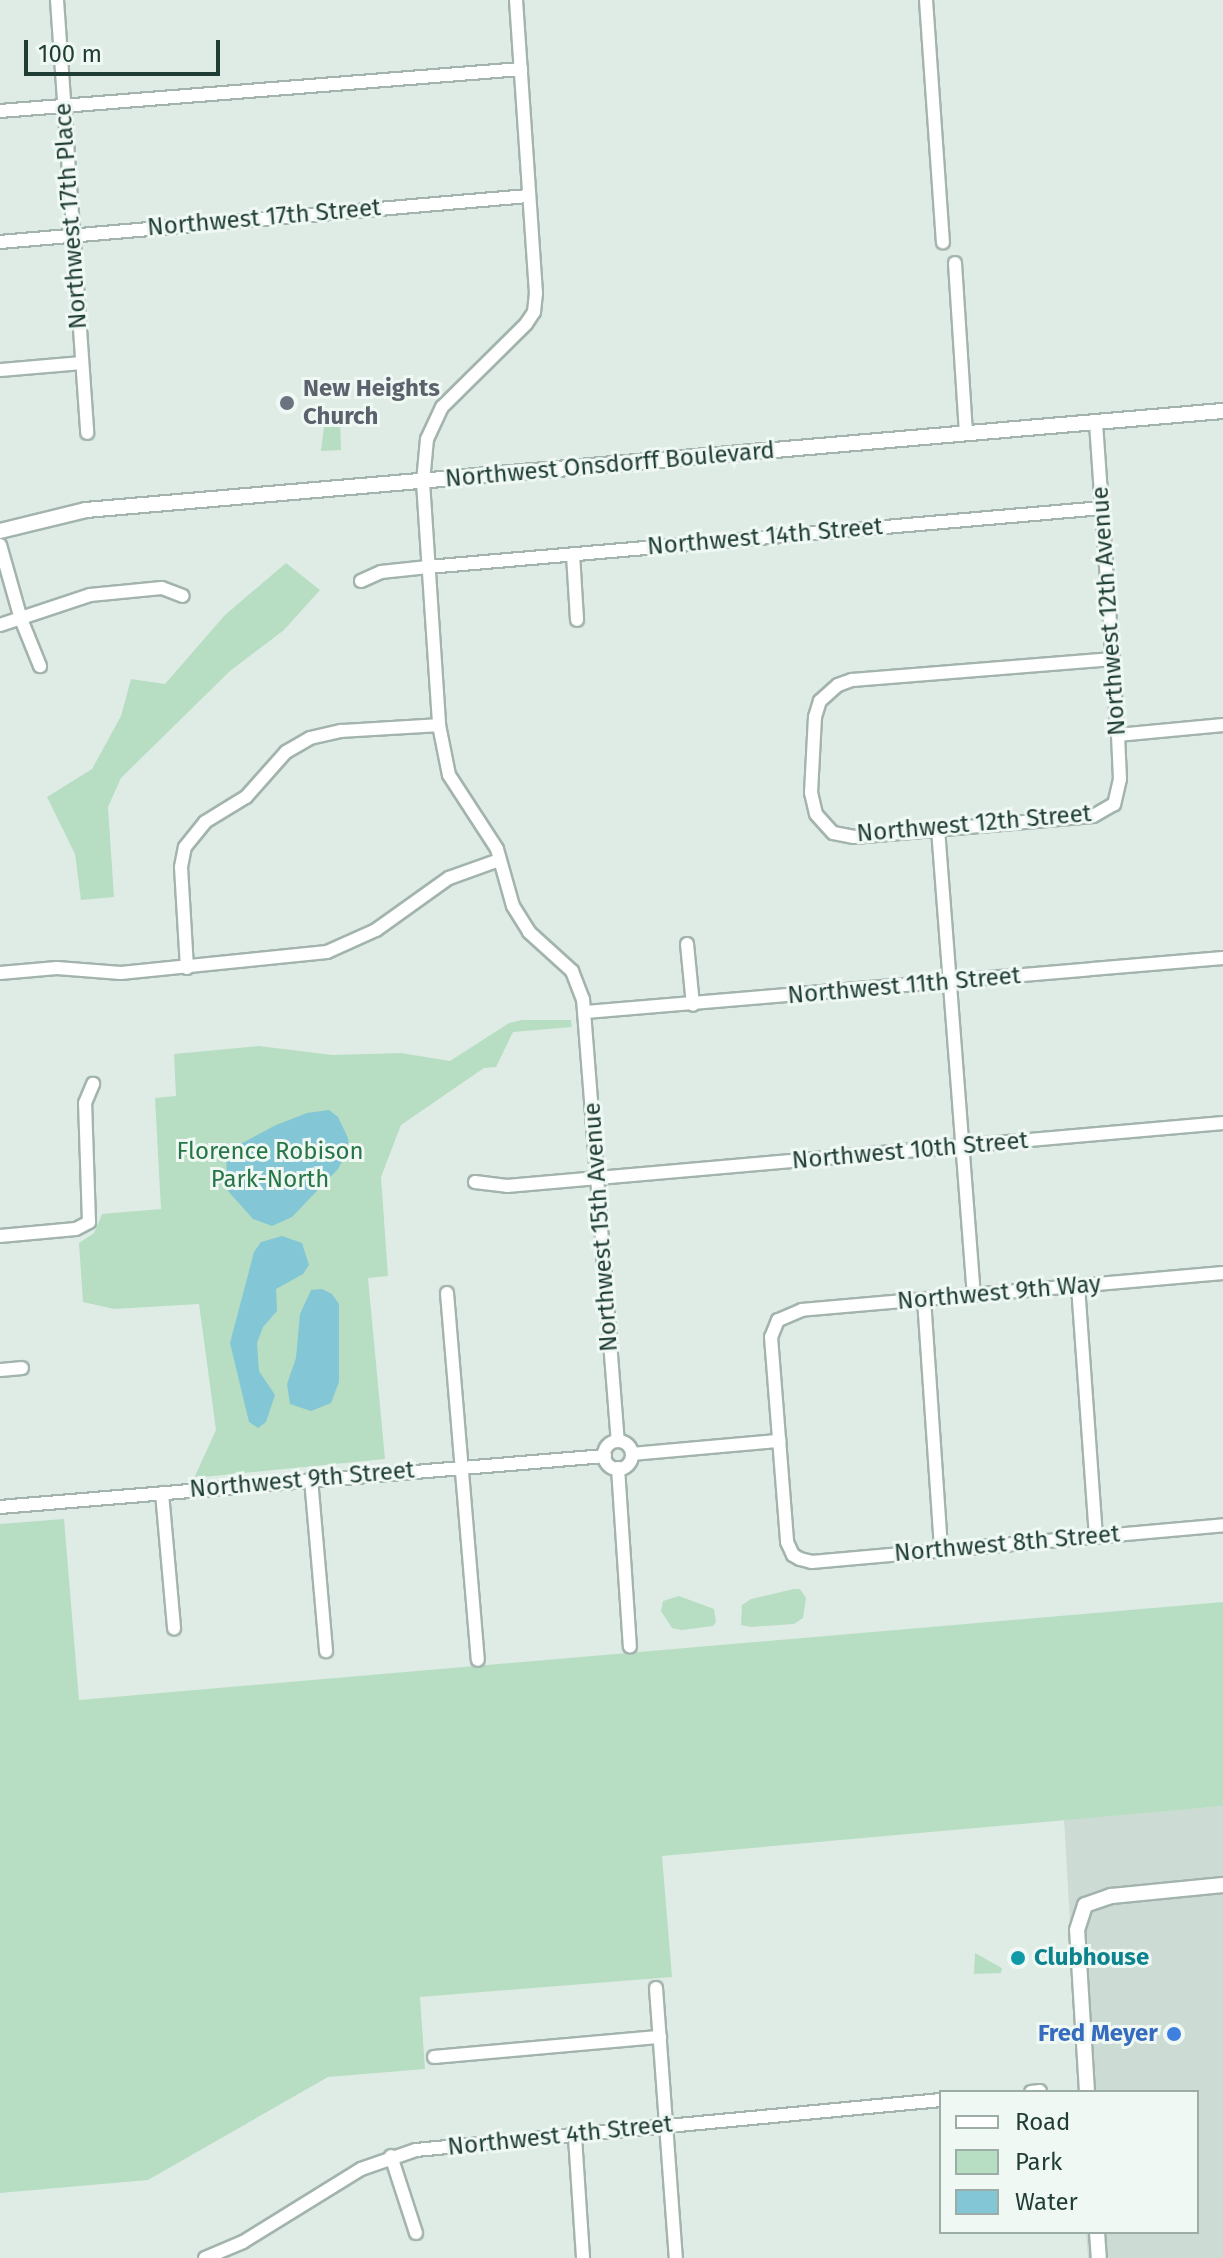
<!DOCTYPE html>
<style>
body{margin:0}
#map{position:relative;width:1223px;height:2258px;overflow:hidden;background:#dfece6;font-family:"Fira Sans",sans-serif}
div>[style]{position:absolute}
.built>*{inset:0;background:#cddbd5}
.green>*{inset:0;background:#b7dec2}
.water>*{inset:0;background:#83c6d5}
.roads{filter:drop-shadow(2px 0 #a2b4ad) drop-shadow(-2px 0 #a2b4ad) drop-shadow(0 2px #a2b4ad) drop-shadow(0 -2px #a2b4ad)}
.minor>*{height:12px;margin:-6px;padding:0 6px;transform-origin:6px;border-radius:6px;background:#fff}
.minor>.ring{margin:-6px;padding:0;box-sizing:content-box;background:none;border:12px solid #fff;border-radius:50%}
.tertiary>*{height:14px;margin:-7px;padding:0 7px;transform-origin:7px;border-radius:7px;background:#fff}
.dots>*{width:22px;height:22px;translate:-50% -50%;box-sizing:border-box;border:4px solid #f0f8f4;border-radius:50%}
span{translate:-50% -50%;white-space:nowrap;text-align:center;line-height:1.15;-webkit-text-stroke:6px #f0f8f4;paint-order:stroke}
.street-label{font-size:24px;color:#1f3d35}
.worship-label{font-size:24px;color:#5b616d;font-weight:700}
.left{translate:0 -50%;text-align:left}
.park-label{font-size:24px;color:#277647}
.culture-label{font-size:24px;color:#0d838f;font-weight:700}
.shop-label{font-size:24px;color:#366cbe;font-weight:700}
.right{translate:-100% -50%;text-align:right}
.legend{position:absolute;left:939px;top:2090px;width:260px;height:144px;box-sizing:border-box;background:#f0f8f4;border:2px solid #9cada8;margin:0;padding:10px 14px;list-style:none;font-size:24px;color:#1f3d35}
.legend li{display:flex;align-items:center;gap:16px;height:40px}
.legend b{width:40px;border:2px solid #9cada8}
.scale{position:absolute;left:24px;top:40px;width:196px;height:36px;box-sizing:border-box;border:4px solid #1f3d35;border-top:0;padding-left:10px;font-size:24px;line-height:28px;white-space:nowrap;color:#1f3d35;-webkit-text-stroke:6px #f0f8f4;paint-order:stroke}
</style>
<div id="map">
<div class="built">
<i style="clip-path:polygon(1223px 1806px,1223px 2258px,1088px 2258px,1086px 2232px,1197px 2232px,1197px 2092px,1080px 2092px,1064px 1819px)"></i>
</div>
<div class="green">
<i style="clip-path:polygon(340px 417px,341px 450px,321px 451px,325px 418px)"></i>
<i style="clip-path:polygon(286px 563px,320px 590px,284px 630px,230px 671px,121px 778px,108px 807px,114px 897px,81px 900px,75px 854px,47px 797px,92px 769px,121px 716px,131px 679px,165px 684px,225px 615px)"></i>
<i style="clip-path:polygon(522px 1020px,571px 1020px,572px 1027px,513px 1032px,496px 1067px,484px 1068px,401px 1125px,381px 1177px,388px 1276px,368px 1278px,385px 1459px,194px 1478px,216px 1430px,199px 1304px,114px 1309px,83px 1302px,79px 1243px,94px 1233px,102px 1214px,161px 1209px,155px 1098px,176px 1096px,174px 1054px,259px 1046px,332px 1055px,401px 1053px,450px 1061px,509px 1023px)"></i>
<i style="clip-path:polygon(64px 1519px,79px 1700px,1223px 1602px,1223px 1806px,662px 1856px,672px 1977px,420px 1997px,425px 2069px,328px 2077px,148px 2180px,0 2193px,0 1524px)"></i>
<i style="clip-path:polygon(794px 1589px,800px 1589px,806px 1598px,803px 1618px,794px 1624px,751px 1627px,741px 1625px,742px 1605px,751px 1599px)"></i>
<i style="clip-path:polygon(679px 1596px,714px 1609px,716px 1622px,713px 1626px,682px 1630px,672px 1628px,661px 1611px,663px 1601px)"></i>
<i style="clip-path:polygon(975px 1953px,1002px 1968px,1001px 1973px,974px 1974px)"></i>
</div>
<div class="water">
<i style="clip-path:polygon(329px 1110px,338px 1117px,348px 1138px,349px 1149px,338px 1169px,292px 1217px,272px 1226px,253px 1219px,228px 1191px,226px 1158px,233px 1148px,276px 1125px,307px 1113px)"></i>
<i style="clip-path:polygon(282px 1236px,302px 1243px,309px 1265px,303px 1274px,276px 1289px,277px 1311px,263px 1327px,257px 1343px,259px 1371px,275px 1395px,266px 1422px,258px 1428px,249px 1422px,230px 1343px,254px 1252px,261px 1242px)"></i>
<i style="clip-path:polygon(322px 1289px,332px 1294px,339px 1304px,339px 1382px,331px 1403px,311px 1411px,290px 1404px,287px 1384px,296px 1358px,300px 1314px,311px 1290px)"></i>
</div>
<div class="roads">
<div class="minor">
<i style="left:57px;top:0;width:434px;rotate:86deg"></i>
<i style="left:516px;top:0;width:294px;rotate:86.1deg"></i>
<i style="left:536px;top:293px;width:19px;rotate:96deg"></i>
<i style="left:534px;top:312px;width:14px;rotate:124deg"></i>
<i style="left:526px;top:324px;width:118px;rotate:135.3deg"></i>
<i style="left:442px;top:407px;width:35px;rotate:115deg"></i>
<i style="left:427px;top:439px;width:43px;rotate:95.3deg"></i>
<i style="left:423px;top:482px;width:244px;rotate:86.2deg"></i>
<i style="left:439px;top:725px;width:51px;rotate:78.7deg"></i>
<i style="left:449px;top:775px;width:88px;rotate:57deg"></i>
<i style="left:497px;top:849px;width:59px;rotate:74.3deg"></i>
<i style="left:513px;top:906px;width:31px;rotate:58deg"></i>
<i style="left:529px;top:932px;width:58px;rotate:42.2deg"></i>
<i style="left:572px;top:971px;width:30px;rotate:69deg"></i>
<i style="left:583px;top:999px;width:443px;rotate:85.5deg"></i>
<i style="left:926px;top:0;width:243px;rotate:86deg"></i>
<i style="left:0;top:111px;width:523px;rotate:-4.61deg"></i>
<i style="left:0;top:242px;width:530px;rotate:-4.98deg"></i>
<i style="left:955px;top:263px;width:171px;rotate:86.3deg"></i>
<i style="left:0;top:370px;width:82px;rotate:-4.9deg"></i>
<i style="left:1096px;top:423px;width:313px;rotate:86deg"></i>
<i style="left:1118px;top:735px;width:44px;rotate:87.4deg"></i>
<i style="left:1120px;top:779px;width:26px;rotate:103deg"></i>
<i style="left:1114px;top:804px;width:24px;rotate:150deg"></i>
<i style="left:1093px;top:816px;width:240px;rotate:175deg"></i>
<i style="left:854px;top:837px;width:21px;rotate:-169deg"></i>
<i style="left:833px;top:833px;width:25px;rotate:-132deg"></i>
<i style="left:816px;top:814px;width:22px;rotate:-103deg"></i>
<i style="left:811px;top:793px;width:76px;rotate:-87deg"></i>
<i style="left:815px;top:717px;width:17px;rotate:-73deg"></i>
<i style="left:820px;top:701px;width:24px;rotate:-42deg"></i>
<i style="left:838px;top:685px;width:15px;rotate:-20deg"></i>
<i style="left:852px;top:680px;width:262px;rotate:-4.6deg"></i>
<i style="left:0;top:545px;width:77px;rotate:74.2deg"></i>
<i style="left:21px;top:619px;width:51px;rotate:68deg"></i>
<i style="left:573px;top:554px;width:66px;rotate:86.5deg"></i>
<i style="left:361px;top:581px;width:22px;rotate:-24deg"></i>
<i style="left:381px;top:572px;width:47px;rotate:-6.1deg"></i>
<i style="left:428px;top:567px;width:677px;rotate:-5deg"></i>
<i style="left:0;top:625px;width:95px;rotate:-18.4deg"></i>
<i style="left:90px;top:595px;width:72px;rotate:-5.6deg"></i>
<i style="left:162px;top:588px;width:22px;rotate:21deg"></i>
<i style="left:1118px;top:735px;width:105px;rotate:-5.4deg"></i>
<i style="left:938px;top:829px;width:467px;rotate:85.6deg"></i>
<i style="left:687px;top:944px;width:61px;rotate:84.4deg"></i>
<i style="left:187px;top:968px;width:101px;rotate:-93.4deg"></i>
<i style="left:181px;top:867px;width:20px;rotate:-79deg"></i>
<i style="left:185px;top:847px;width:32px;rotate:-51deg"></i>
<i style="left:205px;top:822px;width:48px;rotate:-31.4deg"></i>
<i style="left:246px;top:797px;width:60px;rotate:-48.4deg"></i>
<i style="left:286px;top:752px;width:28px;rotate:-30deg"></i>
<i style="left:310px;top:738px;width:32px;rotate:-13deg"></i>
<i style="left:341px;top:731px;width:98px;rotate:-3.5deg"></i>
<i style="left:0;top:973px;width:57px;rotate:-5deg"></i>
<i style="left:57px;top:968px;width:64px;rotate:4.5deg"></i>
<i style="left:121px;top:973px;width:207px;rotate:-5.8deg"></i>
<i style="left:327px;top:952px;width:54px;rotate:-24.2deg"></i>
<i style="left:376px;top:930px;width:90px;rotate:-35.5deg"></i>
<i style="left:449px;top:878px;width:53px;rotate:-19.8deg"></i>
<i style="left:586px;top:1012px;width:639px;rotate:-4.85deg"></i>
<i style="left:475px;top:1182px;width:32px;rotate:7deg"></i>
<i style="left:507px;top:1186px;width:719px;rotate:-5.03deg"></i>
<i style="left:0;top:1236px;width:76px;rotate:-5.3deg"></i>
<i style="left:76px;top:1229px;width:15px;rotate:-28deg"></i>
<i style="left:89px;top:1222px;width:119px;rotate:-91.9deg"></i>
<i style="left:85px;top:1103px;width:21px;rotate:-67deg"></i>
<i style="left:1223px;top:1273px;width:423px;rotate:175deg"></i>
<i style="left:802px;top:1310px;width:26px;rotate:157deg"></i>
<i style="left:778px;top:1320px;width:18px;rotate:112deg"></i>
<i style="left:771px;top:1337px;width:206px;rotate:85.5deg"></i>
<i style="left:787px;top:1542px;width:14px;rotate:65deg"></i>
<i style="left:793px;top:1555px;width:8px;rotate:30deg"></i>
<i style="left:800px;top:1559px;width:12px;rotate:14deg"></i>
<i style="left:812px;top:1562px;width:413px;rotate:-5.1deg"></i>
<i style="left:1078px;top:1286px;width:251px;rotate:85.9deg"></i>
<i style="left:447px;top:1293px;width:368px;rotate:85.2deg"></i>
<i style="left:924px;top:1299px;width:252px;rotate:86.1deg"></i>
<i style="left:0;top:1370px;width:22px;rotate:-5deg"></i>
<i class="ring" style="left:604px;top:1441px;width:16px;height:16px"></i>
<i style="left:632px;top:1454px;width:148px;rotate:-5.1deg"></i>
<i style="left:618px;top:1468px;width:179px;rotate:86.2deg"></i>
<i style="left:311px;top:1479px;width:173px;rotate:85deg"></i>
<i style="left:162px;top:1493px;width:136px;rotate:84.9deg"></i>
<i style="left:0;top:1507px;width:607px;rotate:-4.82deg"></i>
<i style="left:656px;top:1988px;width:271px;rotate:85.8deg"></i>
<i style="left:434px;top:2057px;width:227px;rotate:-5.1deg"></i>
<i style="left:1031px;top:2092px;width:9px;rotate:-6deg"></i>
<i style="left:575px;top:2137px;width:121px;rotate:86.2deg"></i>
<i style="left:391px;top:2156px;width:81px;rotate:72deg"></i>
<i style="left:205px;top:2258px;width:41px;rotate:-22.8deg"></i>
<i style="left:243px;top:2242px;width:139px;rotate:-31.7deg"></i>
<i style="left:361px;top:2169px;width:58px;rotate:-19.1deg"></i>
<i style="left:416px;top:2150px;width:527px;rotate:-5.44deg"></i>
</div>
<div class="tertiary">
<i style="left:0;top:531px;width:89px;rotate:-13.7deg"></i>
<i style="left:86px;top:510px;width:1141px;rotate:-4.98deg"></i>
<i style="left:1087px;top:2092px;width:162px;rotate:-93.5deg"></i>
<i style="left:1077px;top:1930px;width:26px;rotate:-72deg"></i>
<i style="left:1085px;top:1905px;width:28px;rotate:-19deg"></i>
<i style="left:1111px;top:1896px;width:113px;rotate:-5.6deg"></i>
<i style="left:1097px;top:2232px;width:26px;rotate:86deg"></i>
</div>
</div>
<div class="dots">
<i style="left:287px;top:403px;background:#6b7280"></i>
<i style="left:1018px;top:1958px;background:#0f9aa8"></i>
<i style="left:1174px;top:2034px;background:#3f7fe0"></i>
</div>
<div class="street-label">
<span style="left:71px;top:216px;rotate:-94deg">Northwest 17th Place</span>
<span style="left:264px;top:218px;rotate:-5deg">Northwest 17th Street</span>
<span style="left:610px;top:465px;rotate:-5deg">Northwest Onsdorff Boulevard</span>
<span style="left:765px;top:537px;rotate:-5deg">Northwest 14th Street</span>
<span style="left:1109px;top:611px;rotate:-94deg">Northwest 12th Avenue</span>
<span style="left:974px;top:824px;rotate:-5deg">Northwest 12th Street</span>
<span style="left:904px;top:986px;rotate:-5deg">Northwest 11th Street</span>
<span style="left:910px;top:1151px;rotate:-5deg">Northwest 10th Street</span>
<span style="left:601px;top:1227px;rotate:-94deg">Northwest 15th Avenue</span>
<span style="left:999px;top:1293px;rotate:-5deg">Northwest 9th Way</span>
<span style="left:302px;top:1480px;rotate:-5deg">Northwest 9th Street</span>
<span style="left:1007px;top:1544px;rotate:-5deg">Northwest 8th Street</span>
<span style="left:560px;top:2136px;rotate:-6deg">Northwest 4th Street</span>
</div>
<div class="worship-label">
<span class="left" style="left:303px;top:403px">New Heights<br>Church</span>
</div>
<div class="park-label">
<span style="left:270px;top:1166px">Florence Robison<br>Park-North</span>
</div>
<div class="culture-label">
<span class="left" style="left:1034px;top:1958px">Clubhouse</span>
</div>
<div class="shop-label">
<span class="right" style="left:1158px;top:2034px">Fred Meyer</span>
</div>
<ul class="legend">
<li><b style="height:10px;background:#fff"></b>Road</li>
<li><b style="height:22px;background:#b7dec2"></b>Park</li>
<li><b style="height:22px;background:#83c6d5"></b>Water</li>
</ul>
<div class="scale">100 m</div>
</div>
